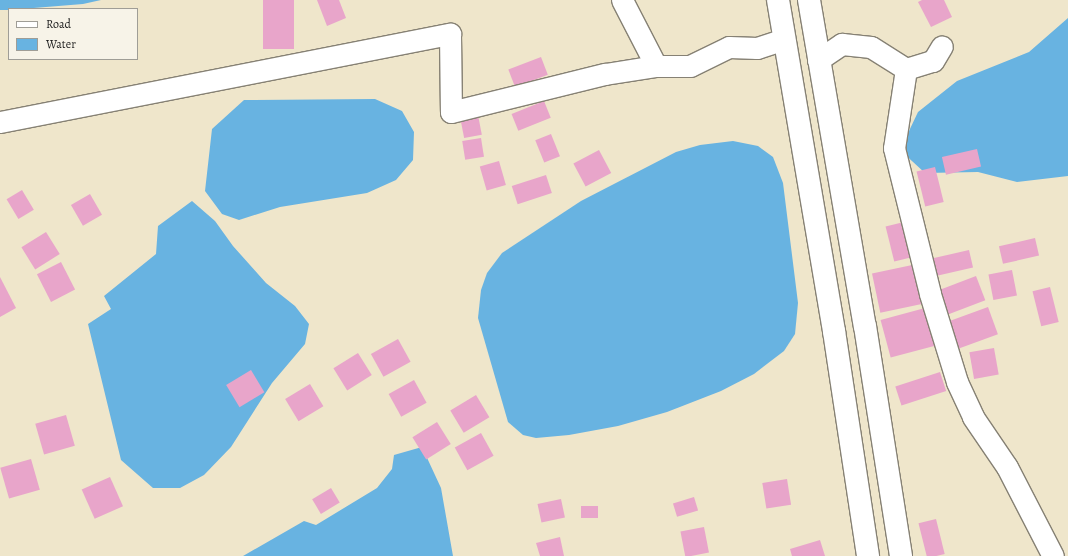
<!DOCTYPE html>
<style>
body{margin:0}
#map{position:relative;width:1068px;height:556px;overflow:hidden;background:#efe6cb;font-family:Alegreya,serif}
div>[style]{position:absolute}
.water>*{inset:0;background:#68b3e1}
.building>*{inset:0;background:#e8a5ca;transform-origin:0 0}
.roads{filter:drop-shadow(1px 0 #868174) drop-shadow(-1px 0 #868174) drop-shadow(0 1px #868174) drop-shadow(0 -1px #868174)}
.minor>*{height:21px;margin:-10.5px;padding:0 10.5px;transform-origin:10.5px;border-radius:10.5px;background:#fff}
.primary>*{height:22px;margin:-11px;padding:0 11px;transform-origin:11px;border-radius:11px;background:#fff}
span{translate:-50% -50%;white-space:nowrap;text-align:center;line-height:1.15;-webkit-text-stroke:3px #f7f3e8;paint-order:stroke}
.legend{position:absolute;left:8px;top:8px;width:130px;height:52px;box-sizing:border-box;background:#f7f3e8;border:1px solid #9f9d96;margin:0;padding:5px 7px;list-style:none;font-size:12px;color:#1c1c1c}
.legend li{display:flex;align-items:center;gap:8px;height:20px}
.legend b{width:20px;border:1px solid #9f9d96}
</style>
<div id="map">
<div class="water">
<i style="clip-path:polygon(0 0,101px 0,83px 4px,9px 10px,0 10px)"></i>
<i style="clip-path:polygon(1068px 18px,1068px 176px,1017px 182px,978px 172px,925px 173px,900px 150px,918px 112px,957px 81px,1029px 52px)"></i>
<i style="clip-path:polygon(375px 99px,402px 111px,414px 132px,413px 160px,396px 180px,367px 193px,280px 207px,239px 220px,222px 214px,205px 191px,212px 129px,244px 100px)"></i>
<i style="clip-path:polygon(733px 141px,758px 146px,773px 157px,783px 183px,798px 303px,795px 334px,784px 351px,754px 374px,721px 391px,667px 412px,618px 426px,569px 435px,536px 438px,523px 435px,508px 422px,478px 318px,481px 290px,487px 273px,502px 253px,581px 201px,676px 152px,700px 145px)"></i>
<i style="clip-path:polygon(192px 201px,215px 221px,233px 246px,266px 283px,295px 306px,309px 324px,305px 344px,272px 383px,231px 447px,204px 475px,180px 488px,153px 488px,121px 460px,88px 324px,111px 309px,104px 296px,156px 254px,158px 226px)"></i>
<i style="clip-path:polygon(422px 447px,441px 488px,453px 556px,243px 556px,304px 521px,316px 525px,377px 488px,392px 469px,394px 455px)"></i>
</div>
<div class="building">
<i style="left:263px;top:0;width:31px;height:49px"></i>
<i style="clip-path:polygon(317px 0,339px 0,346px 18px,327px 26px)"></i>
<i style="clip-path:polygon(922px 0,944px 0,952px 17px,931px 27px,918px 2px)"></i>
<i style="left:541px;top:57px;width:19px;height:35px;rotate:69deg"></i>
<i style="left:544px;top:101px;width:18px;height:35px;rotate:68deg"></i>
<i style="left:478px;top:115px;width:20px;height:18px;rotate:79deg"></i>
<i style="left:551px;top:134px;width:24px;height:17px;rotate:68deg"></i>
<i style="left:481px;top:138px;width:19px;height:19px;rotate:81deg"></i>
<i style="left:977px;top:149px;width:18px;height:36px;rotate:77deg"></i>
<i style="left:599px;top:150px;width:26px;height:29px;rotate:62deg"></i>
<i style="left:499px;top:161px;width:25px;height:20px;rotate:74deg"></i>
<i style="left:935px;top:167px;width:36px;height:19px;rotate:76deg"></i>
<i style="left:546px;top:175px;width:19px;height:36px;rotate:72deg"></i>
<i style="left:22px;top:190px;width:23px;height:18px;rotate:59deg"></i>
<i style="left:90px;top:194px;width:24px;height:22px;rotate:60deg"></i>
<i style="left:904px;top:222px;width:36px;height:19px;rotate:76deg"></i>
<i style="left:46px;top:232px;width:26px;height:29px;rotate:58deg"></i>
<i style="left:1035px;top:238px;width:18px;height:37px;rotate:77deg"></i>
<i style="left:969px;top:250px;width:18px;height:37px;rotate:77deg"></i>
<i style="left:61px;top:262px;width:31px;height:27px;rotate:63deg"></i>
<i style="left:917px;top:264px;width:40px;height:46px;rotate:78deg"></i>
<i style="left:1012px;top:270px;width:26px;height:24px;rotate:79deg"></i>
<i style="left:976px;top:276px;width:26px;height:40px;rotate:69deg"></i>
<i style="clip-path:polygon(0 277px,16px 308px,0 317px)"></i>
<i style="left:1050px;top:287px;width:36px;height:18px;rotate:76deg"></i>
<i style="left:988px;top:307px;width:29px;height:43px;rotate:70deg"></i>
<i style="left:925px;top:308px;width:39px;height:46px;rotate:75deg"></i>
<i style="left:398px;top:339px;width:26px;height:31px;rotate:61deg"></i>
<i style="left:994px;top:348px;width:27px;height:25px;rotate:80deg"></i>
<i style="left:358px;top:353px;width:26px;height:29px;rotate:58deg"></i>
<i style="left:251px;top:370px;width:26px;height:29px;rotate:59deg"></i>
<i style="left:940px;top:372px;width:20px;height:47px;rotate:72deg"></i>
<i style="left:414px;top:380px;width:26px;height:29px;rotate:61deg"></i>
<i style="left:310px;top:384px;width:26px;height:29px;rotate:59deg"></i>
<i style="left:476px;top:395px;width:26px;height:30px;rotate:59deg"></i>
<i style="left:66px;top:415px;width:32px;height:32px;rotate:74deg"></i>
<i style="left:437px;top:422px;width:26px;height:29px;rotate:58deg"></i>
<i style="left:481px;top:433px;width:26px;height:30px;rotate:61deg"></i>
<i style="left:31px;top:459px;width:32px;height:32px;rotate:74deg"></i>
<i style="left:110px;top:477px;width:32px;height:31px;rotate:66deg"></i>
<i style="left:787px;top:479px;width:26px;height:25px;rotate:81deg"></i>
<i style="left:331px;top:488px;width:17px;height:22px;rotate:59deg"></i>
<i style="left:694px;top:497px;width:14px;height:22px;rotate:73deg"></i>
<i style="left:561px;top:499px;width:19px;height:24px;rotate:78deg"></i>
<i style="left:581px;top:506px;width:17px;height:12px"></i>
<i style="left:936px;top:519px;width:36px;height:18px;rotate:76deg"></i>
<i style="left:704px;top:527px;width:26px;height:24px;rotate:79deg"></i>
<i style="clip-path:polygon(560px 537px,564px 556px,540px 556px,536px 543px)"></i>
<i style="clip-path:polygon(820px 540px,825px 556px,792px 556px,790px 549px)"></i>
</div>
<div class="roads">
<div class="minor">
<i style="left:622px;top:0;width:74px;rotate:62.7deg"></i>
<i style="left:656px;top:66px;width:34px"></i>
<i style="left:690px;top:66px;width:43px;rotate:-26deg"></i>
<i style="left:729px;top:47px;width:28px;rotate:2deg"></i>
<i style="left:757px;top:48px;width:28px;rotate:-18deg"></i>
<i style="left:818px;top:60px;width:29px;rotate:-34deg"></i>
<i style="left:842px;top:44px;width:29px;rotate:6deg"></i>
<i style="left:871px;top:47px;width:41px;rotate:32.2deg"></i>
<i style="left:906px;top:69px;width:80px;rotate:98.6deg"></i>
<i style="left:894px;top:148px;width:150px;rotate:76.1deg"></i>
<i style="left:930px;top:294px;width:92px;rotate:72.9deg"></i>
<i style="left:957px;top:382px;width:38px;rotate:65deg"></i>
<i style="left:973px;top:417px;width:60px;rotate:55.8deg"></i>
<i style="left:1007px;top:467px;width:100px;rotate:62.7deg"></i>
<i style="left:906px;top:69px;width:28px;rotate:-17deg"></i>
<i style="left:933px;top:61px;width:17px;rotate:-59deg"></i>
<i style="left:0;top:122px;width:459px;rotate:-11.1deg"></i>
<i style="left:450px;top:34px;width:78px;rotate:89.3deg"></i>
<i style="left:451px;top:112px;width:159px;rotate:-13.9deg"></i>
<i style="left:605px;top:74px;width:52px;rotate:-8.9deg"></i>
</div>
<div class="primary">
<i style="left:778px;top:0;width:336px;rotate:80.4deg"></i>
<i style="left:834px;top:331px;width:228px;rotate:81.4deg"></i>
<i style="left:809px;top:0;width:331px;rotate:80.3deg"></i>
<i style="left:865px;top:326px;width:233px;rotate:81.1deg"></i>
</div>
</div>
<ul class="legend">
<li><b style="height:5px;background:#fff"></b>Road</li>
<li><b style="height:11px;background:#68b3e1"></b>Water</li>
</ul>
</div>
